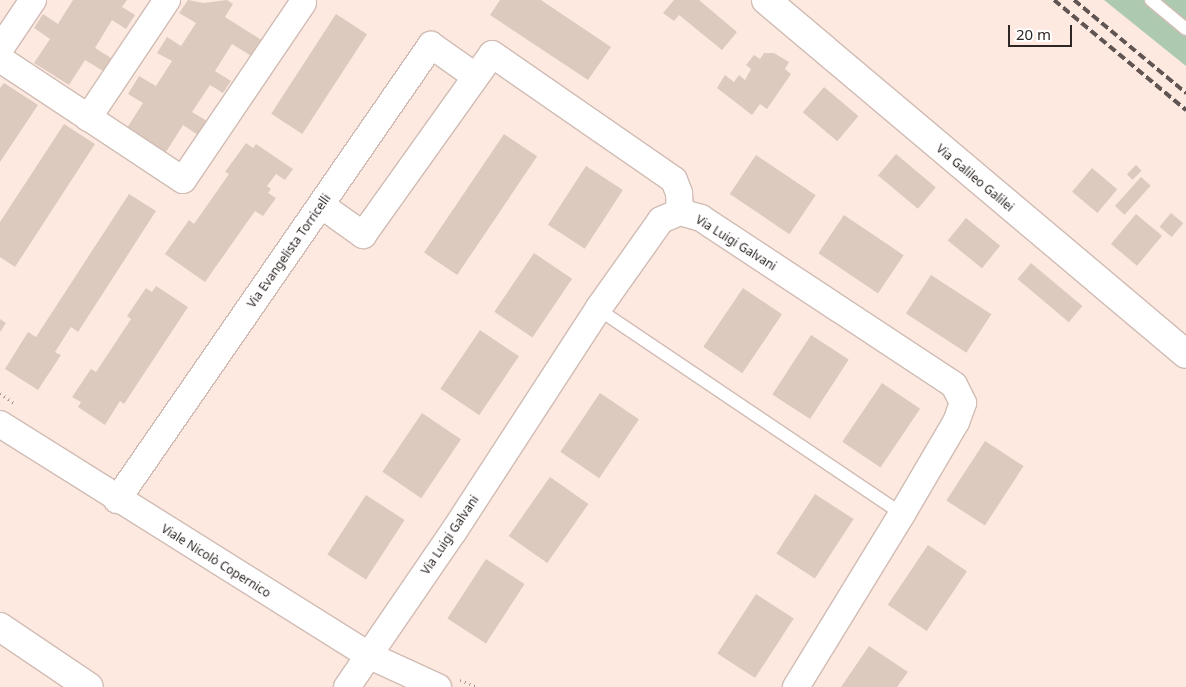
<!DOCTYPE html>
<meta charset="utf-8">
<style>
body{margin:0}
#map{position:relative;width:1186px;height:687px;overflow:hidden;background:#fee9e1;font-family:"Noto Sans",sans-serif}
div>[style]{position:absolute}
.green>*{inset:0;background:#adcab1}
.building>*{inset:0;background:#dccabf;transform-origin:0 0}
.path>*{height:3px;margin-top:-1.5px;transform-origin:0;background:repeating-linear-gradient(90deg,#a89893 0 1px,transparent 0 5px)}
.roads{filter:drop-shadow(1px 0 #d0bcb4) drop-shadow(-1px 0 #d0bcb4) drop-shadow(0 1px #d0bcb4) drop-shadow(0 -1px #d0bcb4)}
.service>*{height:12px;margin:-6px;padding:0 6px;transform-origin:6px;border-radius:6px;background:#fff}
.minor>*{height:26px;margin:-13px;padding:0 13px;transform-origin:13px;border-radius:13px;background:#fff}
.tertiary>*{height:28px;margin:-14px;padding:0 14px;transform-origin:14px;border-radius:14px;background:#fff}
.secondary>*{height:28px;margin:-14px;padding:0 14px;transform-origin:14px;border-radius:14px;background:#fff}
.rail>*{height:4px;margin-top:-2px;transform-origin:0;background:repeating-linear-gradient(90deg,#605552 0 8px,transparent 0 12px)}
span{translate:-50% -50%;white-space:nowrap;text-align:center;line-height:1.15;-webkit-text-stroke:5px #fff;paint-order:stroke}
.street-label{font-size:12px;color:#2e2624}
.scale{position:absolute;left:1008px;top:25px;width:64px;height:22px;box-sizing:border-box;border:2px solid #2e2624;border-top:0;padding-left:6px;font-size:15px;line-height:18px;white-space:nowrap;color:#2e2624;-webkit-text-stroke:4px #fff;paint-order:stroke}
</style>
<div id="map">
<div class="green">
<i style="clip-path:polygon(1104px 0,1186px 0,1186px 66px)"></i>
</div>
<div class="building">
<i style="clip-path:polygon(73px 0,127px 0,122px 7px,135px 15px,126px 29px,112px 20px,95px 48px,111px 58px,103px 71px,85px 60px,69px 85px,34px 63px,50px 39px,34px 28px,43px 14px,58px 24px)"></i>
<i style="clip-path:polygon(188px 0,203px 3px,227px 0,233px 4px,225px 17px,263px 41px,253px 57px,232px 44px,215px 71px,231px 81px,223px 93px,210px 85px,192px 112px,207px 121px,198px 135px,183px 125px,166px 152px,127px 128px,143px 103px,128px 94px,139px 76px,156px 86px,172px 61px,157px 53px,167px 37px,181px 46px,196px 23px,179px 13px)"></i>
<i style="clip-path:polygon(500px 0,541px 0,611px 47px,588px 80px,490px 15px)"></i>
<i style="clip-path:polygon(674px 0,699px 0,737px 32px,722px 50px,679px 15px,674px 21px,663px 13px)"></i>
<i style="left:336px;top:14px;width:37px;height:119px;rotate:33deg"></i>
<i style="clip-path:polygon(764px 53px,774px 53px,789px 62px,785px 69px,791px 74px,767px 109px,760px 104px,752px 115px,717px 88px,725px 75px,734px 82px,739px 75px,745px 80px,751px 69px,746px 65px,754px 55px,760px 59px)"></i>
<i style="clip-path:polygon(4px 83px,38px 105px,0 162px,0 88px)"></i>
<i style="left:824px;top:87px;width:45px;height:33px;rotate:40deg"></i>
<i style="clip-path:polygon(64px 124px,95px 144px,15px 267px,0 257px,0 222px)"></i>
<i style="left:504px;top:134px;width:40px;height:143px;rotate:34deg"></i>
<i style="clip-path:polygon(246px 143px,253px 148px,256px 144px,293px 169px,285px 180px,276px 174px,267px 186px,271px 189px,268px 193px,276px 198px,263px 216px,255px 211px,205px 282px,165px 254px,189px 220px,194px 224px,229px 174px,225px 172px)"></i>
<i style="left:896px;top:154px;width:52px;height:28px;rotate:40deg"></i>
<i style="left:756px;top:155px;width:72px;height:47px;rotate:34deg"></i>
<i style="left:1136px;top:165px;width:8px;height:13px;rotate:45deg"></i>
<i style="left:586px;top:166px;width:44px;height:70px;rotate:33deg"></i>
<i style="left:1092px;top:168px;width:33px;height:31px;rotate:40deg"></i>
<i style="left:1141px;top:177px;width:13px;height:39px;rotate:42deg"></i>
<i style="clip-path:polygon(129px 194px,156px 211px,78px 332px,71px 327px,55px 352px,61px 355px,38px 390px,5px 369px,28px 332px,36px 337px)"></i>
<i style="left:1171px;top:213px;width:16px;height:18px;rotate:40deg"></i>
<i style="left:1136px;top:214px;width:34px;height:39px;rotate:40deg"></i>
<i style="left:844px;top:215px;width:72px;height:46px;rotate:34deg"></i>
<i style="left:966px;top:218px;width:44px;height:29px;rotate:39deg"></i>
<i style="left:534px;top:253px;width:46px;height:71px;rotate:34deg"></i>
<i style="left:1031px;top:263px;width:67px;height:21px;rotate:40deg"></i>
<i style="left:931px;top:275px;width:72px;height:46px;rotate:33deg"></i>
<i style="clip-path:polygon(156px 286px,188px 307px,124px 404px,120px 401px,105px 425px,78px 407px,81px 402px,72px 397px,91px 369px,96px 372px,131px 319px,127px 316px,146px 288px,152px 292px)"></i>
<i style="left:743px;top:288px;width:47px;height:71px;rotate:34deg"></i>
<i style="clip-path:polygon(0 319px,6px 323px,0 332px)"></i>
<i style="left:480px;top:330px;width:47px;height:71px;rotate:34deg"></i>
<i style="left:811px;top:335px;width:45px;height:71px;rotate:33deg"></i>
<i style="left:882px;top:383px;width:46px;height:71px;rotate:34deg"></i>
<i style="left:600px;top:393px;width:47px;height:71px;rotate:34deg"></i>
<i style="left:422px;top:413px;width:47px;height:71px;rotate:34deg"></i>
<i style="left:985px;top:441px;width:46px;height:71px;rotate:33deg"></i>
<i style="left:550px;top:477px;width:47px;height:72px;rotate:35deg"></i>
<i style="left:815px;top:494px;width:46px;height:71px;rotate:33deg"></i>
<i style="left:366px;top:495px;width:46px;height:71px;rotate:33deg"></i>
<i style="left:928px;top:545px;width:47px;height:72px;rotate:34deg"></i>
<i style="left:486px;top:559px;width:46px;height:71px;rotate:33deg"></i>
<i style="left:756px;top:594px;width:45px;height:71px;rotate:33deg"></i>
<i style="clip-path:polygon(869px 646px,908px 672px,897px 687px,841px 687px)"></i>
</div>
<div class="path">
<i style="left:0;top:393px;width:19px;rotate:35deg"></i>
<i style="left:460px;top:680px;width:19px;rotate:21deg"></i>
</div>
<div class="roads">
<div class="service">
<i style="left:1151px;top:0;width:45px;rotate:39.6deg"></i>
<i style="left:598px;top:309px;width:367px;rotate:34deg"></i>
</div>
<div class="minor">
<i style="left:0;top:49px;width:59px;rotate:-56deg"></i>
<i style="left:0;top:59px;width:219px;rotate:33.5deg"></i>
<i style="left:183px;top:180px;width:214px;rotate:-55.9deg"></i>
<i style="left:88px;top:118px;width:142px;rotate:-56.2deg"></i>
<i style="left:321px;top:205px;width:52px;rotate:35.5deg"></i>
<i style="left:363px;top:235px;width:222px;rotate:-54.5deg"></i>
<i style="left:492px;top:54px;width:221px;rotate:34.7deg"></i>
<i style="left:674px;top:180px;width:14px;rotate:69deg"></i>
<i style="left:679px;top:193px;width:19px;rotate:87deg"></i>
<i style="left:0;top:424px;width:434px;rotate:32.1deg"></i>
<i style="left:368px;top:655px;width:77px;rotate:24.6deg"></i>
<i style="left:117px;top:500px;width:553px;rotate:-55.39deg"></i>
<i style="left:431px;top:45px;width:54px;rotate:35.2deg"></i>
<i style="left:347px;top:687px;width:189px;rotate:-55.6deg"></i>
<i style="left:454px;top:531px;width:265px;rotate:-57deg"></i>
<i style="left:598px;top:309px;width:109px;rotate:-54.7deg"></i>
<i style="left:661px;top:220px;width:21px;rotate:-23deg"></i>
<i style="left:680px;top:212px;width:22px;rotate:16deg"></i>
<i style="left:701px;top:218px;width:303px;rotate:33.4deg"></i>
<i style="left:954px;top:385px;width:20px;rotate:63deg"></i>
<i style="left:963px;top:403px;width:20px;rotate:110deg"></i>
<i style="left:956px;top:422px;width:107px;rotate:120.4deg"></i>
<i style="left:902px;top:514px;width:203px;rotate:121.5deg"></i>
</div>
<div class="tertiary">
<i style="left:0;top:627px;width:107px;rotate:34deg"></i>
</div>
<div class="secondary">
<i style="left:766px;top:0;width:549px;rotate:40.13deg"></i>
</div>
</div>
<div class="rail">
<i style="left:1054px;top:0;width:172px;rotate:39.8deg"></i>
<i style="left:1074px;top:0;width:146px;rotate:39.7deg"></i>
</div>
<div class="street-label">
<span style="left:975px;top:178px;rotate:40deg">Via Galileo Galilei</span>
<span style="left:736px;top:243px;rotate:32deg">Via Luigi Galvani</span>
<span style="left:289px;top:251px;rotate:-55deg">Via Evangelista Torricelli</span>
<span style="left:450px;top:535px;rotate:-56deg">Via Luigi Galvani</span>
<span style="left:216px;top:561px;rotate:32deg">Viale Nicolò Copernico</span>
</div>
<div class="scale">20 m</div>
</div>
